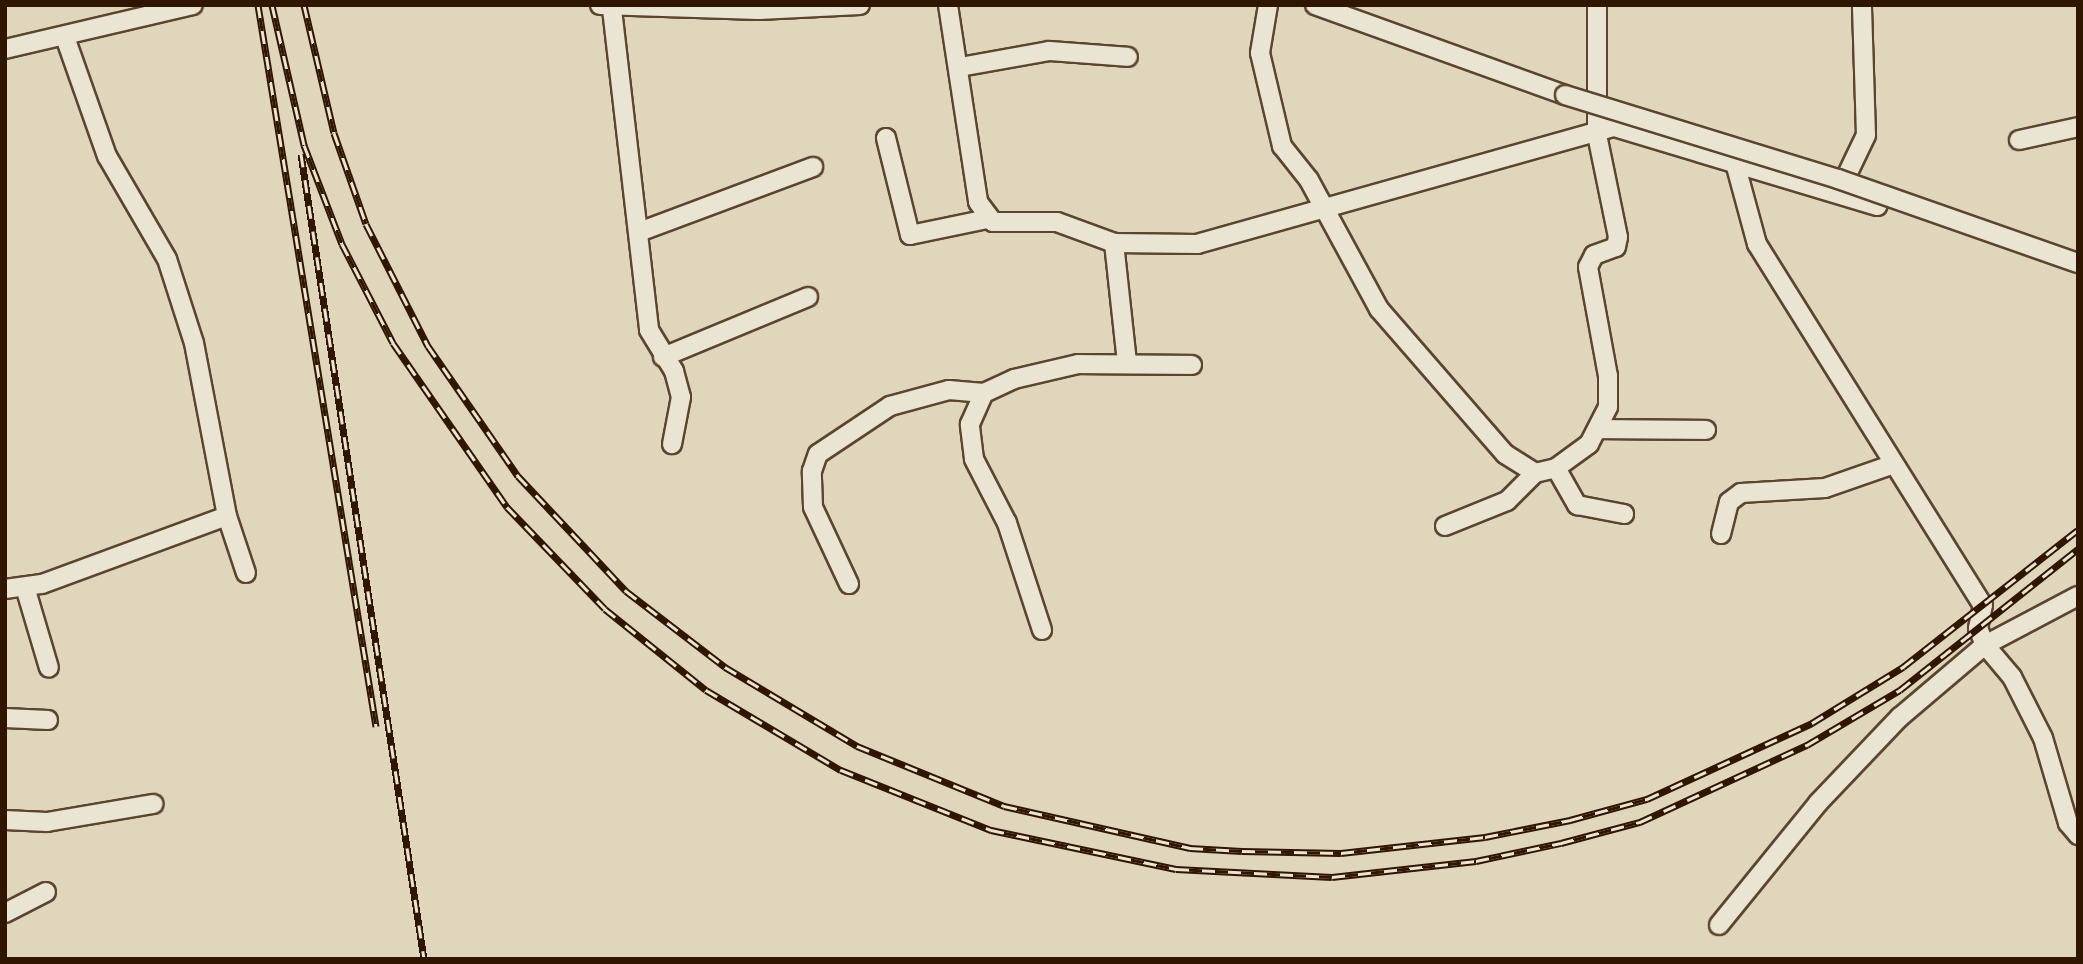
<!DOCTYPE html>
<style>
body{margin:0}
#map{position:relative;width:2083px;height:964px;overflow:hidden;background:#dfd6bb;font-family:Vollkorn,serif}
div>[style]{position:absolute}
.roads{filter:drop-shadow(2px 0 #5c452f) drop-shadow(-2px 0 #5c452f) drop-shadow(0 2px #5c452f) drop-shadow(0 -2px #5c452f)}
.minor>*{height:18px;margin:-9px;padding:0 9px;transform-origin:9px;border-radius:9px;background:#eae4d3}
.rail>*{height:7px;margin-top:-3.5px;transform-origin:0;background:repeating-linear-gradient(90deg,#eae4d3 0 13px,#301500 0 26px);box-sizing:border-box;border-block:2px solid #301500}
.bridges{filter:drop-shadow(2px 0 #5c452f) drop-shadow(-2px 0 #5c452f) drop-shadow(0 2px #5c452f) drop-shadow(0 -2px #5c452f)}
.minor-bridge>*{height:18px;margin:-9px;padding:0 9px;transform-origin:9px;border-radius:9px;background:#eae4d3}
span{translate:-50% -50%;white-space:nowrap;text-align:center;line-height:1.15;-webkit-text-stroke:5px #eae4d3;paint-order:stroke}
.frame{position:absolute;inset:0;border:7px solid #301500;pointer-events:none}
</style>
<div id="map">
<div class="roads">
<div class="minor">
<i style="left:600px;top:5px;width:159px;rotate:1.8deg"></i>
<i style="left:759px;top:10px;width:101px;rotate:-2.8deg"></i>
<i style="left:948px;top:5px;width:199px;rotate:81.3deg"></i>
<i style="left:978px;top:202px;width:25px;rotate:53deg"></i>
<i style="left:993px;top:222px;width:64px"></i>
<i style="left:1057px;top:222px;width:61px;rotate:20.2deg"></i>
<i style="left:1114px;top:243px;width:83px;rotate:0.7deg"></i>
<i style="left:1197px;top:244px;width:433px;rotate:-15.7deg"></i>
<i style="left:1614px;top:127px;width:275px;rotate:16.7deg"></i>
<i style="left:1268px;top:5px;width:49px;rotate:99.5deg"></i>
<i style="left:1260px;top:53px;width:96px;rotate:76.7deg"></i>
<i style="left:1282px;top:146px;width:43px;rotate:51.5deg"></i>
<i style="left:1309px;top:180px;width:147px;rotate:61.5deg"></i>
<i style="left:1379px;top:309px;width:192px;rotate:49deg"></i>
<i style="left:1505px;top:454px;width:36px;rotate:32deg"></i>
<i style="left:1535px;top:473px;width:22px;rotate:-13deg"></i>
<i style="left:1556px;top:468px;width:41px;rotate:-36deg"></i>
<i style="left:1589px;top:444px;width:42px;rotate:-62.8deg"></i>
<i style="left:1608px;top:407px;width:31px;rotate:-90deg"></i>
<i style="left:1608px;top:376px;width:111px;rotate:-100.4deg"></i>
<i style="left:1588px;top:267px;width:13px;rotate:-63deg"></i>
<i style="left:1594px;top:255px;width:23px;rotate:-20deg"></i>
<i style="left:1616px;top:247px;width:10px;rotate:-79deg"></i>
<i style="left:1618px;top:237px;width:104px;rotate:-101.6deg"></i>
<i style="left:1597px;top:135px;width:130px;rotate:-90deg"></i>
<i style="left:1315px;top:5px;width:266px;rotate:19.8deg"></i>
<i style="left:612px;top:9px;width:323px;rotate:83.4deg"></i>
<i style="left:649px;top:330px;width:48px;rotate:58.6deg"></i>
<i style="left:674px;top:371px;width:27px;rotate:75deg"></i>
<i style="left:681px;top:397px;width:48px;rotate:100.8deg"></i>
<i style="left:65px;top:37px;width:126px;rotate:70.6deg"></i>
<i style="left:107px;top:156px;width:119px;rotate:59.8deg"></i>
<i style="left:167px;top:259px;width:88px;rotate:72.2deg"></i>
<i style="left:194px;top:343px;width:176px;rotate:79.2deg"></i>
<i style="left:227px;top:516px;width:60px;rotate:71.6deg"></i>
<i style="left:5px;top:49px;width:193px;rotate:-13.2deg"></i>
<i style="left:960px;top:67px;width:90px;rotate:-10.2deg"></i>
<i style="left:1049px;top:51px;width:79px;rotate:4.3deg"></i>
<i style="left:886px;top:138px;width:100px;rotate:76.1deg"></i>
<i style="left:910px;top:235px;width:79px;rotate:-11.7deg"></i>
<i style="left:2019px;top:140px;width:60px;rotate:-12.4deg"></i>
<i style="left:1735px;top:163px;width:84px;rotate:74.8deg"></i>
<i style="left:1757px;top:244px;width:426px;rotate:58deg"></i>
<i style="left:1983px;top:605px;width:24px;rotate:102deg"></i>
<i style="left:1978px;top:628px;width:18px;rotate:68deg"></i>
<i style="left:1985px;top:645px;width:42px;rotate:49.8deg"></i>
<i style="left:2012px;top:677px;width:68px;rotate:63.1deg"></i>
<i style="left:2043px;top:738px;width:89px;rotate:73.6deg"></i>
<i style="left:2068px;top:823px;width:16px;rotate:50deg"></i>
<i style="left:1844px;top:181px;width:51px;rotate:-64.4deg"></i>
<i style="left:1866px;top:135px;width:130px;rotate:-91.8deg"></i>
<i style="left:639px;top:232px;width:186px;rotate:-20.5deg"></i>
<i style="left:1114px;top:243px;width:120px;rotate:83.8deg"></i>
<i style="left:663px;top:357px;width:157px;rotate:-22.5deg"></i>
<i style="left:1600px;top:429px;width:106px;rotate:0.5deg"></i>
<i style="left:1556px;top:468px;width:43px;rotate:60.4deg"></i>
<i style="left:1577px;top:505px;width:48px;rotate:10.8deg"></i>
<i style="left:1445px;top:526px;width:67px;rotate:-22deg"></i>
<i style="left:1507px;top:501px;width:40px;rotate:-45deg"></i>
<i style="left:1721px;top:534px;width:33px;rotate:-76deg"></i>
<i style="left:1729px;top:502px;width:15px;rotate:-37deg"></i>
<i style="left:1741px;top:493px;width:84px;rotate:-3.4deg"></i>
<i style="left:1825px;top:488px;width:70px;rotate:-19.2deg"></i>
<i style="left:849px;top:584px;width:85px;rotate:-115.1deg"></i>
<i style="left:813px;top:507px;width:36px;rotate:-92deg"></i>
<i style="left:812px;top:471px;width:18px;rotate:-71deg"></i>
<i style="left:818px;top:454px;width:87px;rotate:-33.7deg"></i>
<i style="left:890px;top:406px;width:61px;rotate:-15.2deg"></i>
<i style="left:949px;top:390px;width:35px;rotate:5deg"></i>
<i style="left:25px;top:587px;width:84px;rotate:73.5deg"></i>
<i style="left:5px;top:589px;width:37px;rotate:-8deg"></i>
<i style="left:42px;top:584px;width:197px;rotate:-20.2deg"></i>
<i style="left:1042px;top:630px;width:113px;rotate:-108.1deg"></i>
<i style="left:1007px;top:523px;width:72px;rotate:-117.3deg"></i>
<i style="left:974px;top:459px;width:35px;rotate:-97deg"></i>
<i style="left:970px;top:424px;width:34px;rotate:-66deg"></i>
<i style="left:984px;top:393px;width:33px;rotate:-25deg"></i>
<i style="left:1014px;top:379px;width:66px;rotate:-13.2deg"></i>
<i style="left:1078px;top:364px;width:114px;rotate:0.5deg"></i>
<i style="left:5px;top:718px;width:43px;rotate:2.7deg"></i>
<i style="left:5px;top:820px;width:42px;rotate:2.7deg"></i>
<i style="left:47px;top:822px;width:108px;rotate:-9.6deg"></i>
<i style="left:5px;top:913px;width:46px;rotate:-27.1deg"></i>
<i style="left:1719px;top:925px;width:157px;rotate:-50.9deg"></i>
<i style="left:1818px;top:803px;width:119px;rotate:-46.4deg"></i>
<i style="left:1900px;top:717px;width:111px;rotate:-40.3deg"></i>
<i style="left:1985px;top:645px;width:105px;rotate:-27.8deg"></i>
</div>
</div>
<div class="rail">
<i style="left:258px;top:5px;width:731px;rotate:80.71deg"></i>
<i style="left:272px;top:5px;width:144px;rotate:77.1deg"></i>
<i style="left:304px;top:145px;width:106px;rotate:69deg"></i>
<i style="left:342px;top:244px;width:111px;rotate:62.7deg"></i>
<i style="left:393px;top:343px;width:200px;rotate:55.2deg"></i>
<i style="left:507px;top:507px;width:141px;rotate:46.1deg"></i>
<i style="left:605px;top:609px;width:129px;rotate:38.7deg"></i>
<i style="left:706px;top:690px;width:157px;rotate:30.7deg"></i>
<i style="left:841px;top:770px;width:162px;rotate:21.8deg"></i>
<i style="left:991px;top:830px;width:189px;rotate:11.9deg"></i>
<i style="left:1176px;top:869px;width:156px;rotate:2.9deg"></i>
<i style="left:1332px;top:877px;width:145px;rotate:-6.3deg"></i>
<i style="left:1476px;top:861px;width:87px;rotate:-12deg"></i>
<i style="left:1561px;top:843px;width:82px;rotate:-14.9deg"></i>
<i style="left:1640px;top:822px;width:184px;rotate:-24.8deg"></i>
<i style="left:1807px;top:745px;width:108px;rotate:-30.6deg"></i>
<i style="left:1900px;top:690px;width:227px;rotate:-38.4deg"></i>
<i style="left:304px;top:5px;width:131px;rotate:76.8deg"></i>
<i style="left:334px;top:133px;width:96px;rotate:70.6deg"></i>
<i style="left:366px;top:224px;width:137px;rotate:63.1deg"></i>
<i style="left:428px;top:346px;width:158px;rotate:55.3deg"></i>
<i style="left:518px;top:476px;width:158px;rotate:46.8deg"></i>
<i style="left:626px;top:591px;width:125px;rotate:37.5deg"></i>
<i style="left:725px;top:667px;width:154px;rotate:30.9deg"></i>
<i style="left:857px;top:746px;width:159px;rotate:22.2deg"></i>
<i style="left:1004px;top:806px;width:191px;rotate:12.7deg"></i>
<i style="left:1190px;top:848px;width:52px;rotate:3.3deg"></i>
<i style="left:1242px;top:851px;width:99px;rotate:1.2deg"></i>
<i style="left:1341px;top:853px;width:145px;rotate:-6.3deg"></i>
<i style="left:1485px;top:837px;width:87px;rotate:-11.3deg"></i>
<i style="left:1570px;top:820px;width:80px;rotate:-15.3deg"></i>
<i style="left:1647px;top:799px;width:182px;rotate:-24.7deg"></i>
<i style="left:1812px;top:723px;width:107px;rotate:-31.6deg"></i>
<i style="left:1903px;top:667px;width:222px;rotate:-38.1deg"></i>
<i style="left:301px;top:154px;width:814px;rotate:81.31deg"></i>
</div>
<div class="bridges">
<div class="minor-bridge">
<i style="left:1565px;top:95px;width:286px;rotate:17.1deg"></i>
<i style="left:1838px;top:179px;width:254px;rotate:19.3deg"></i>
</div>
</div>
<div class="frame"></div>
</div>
